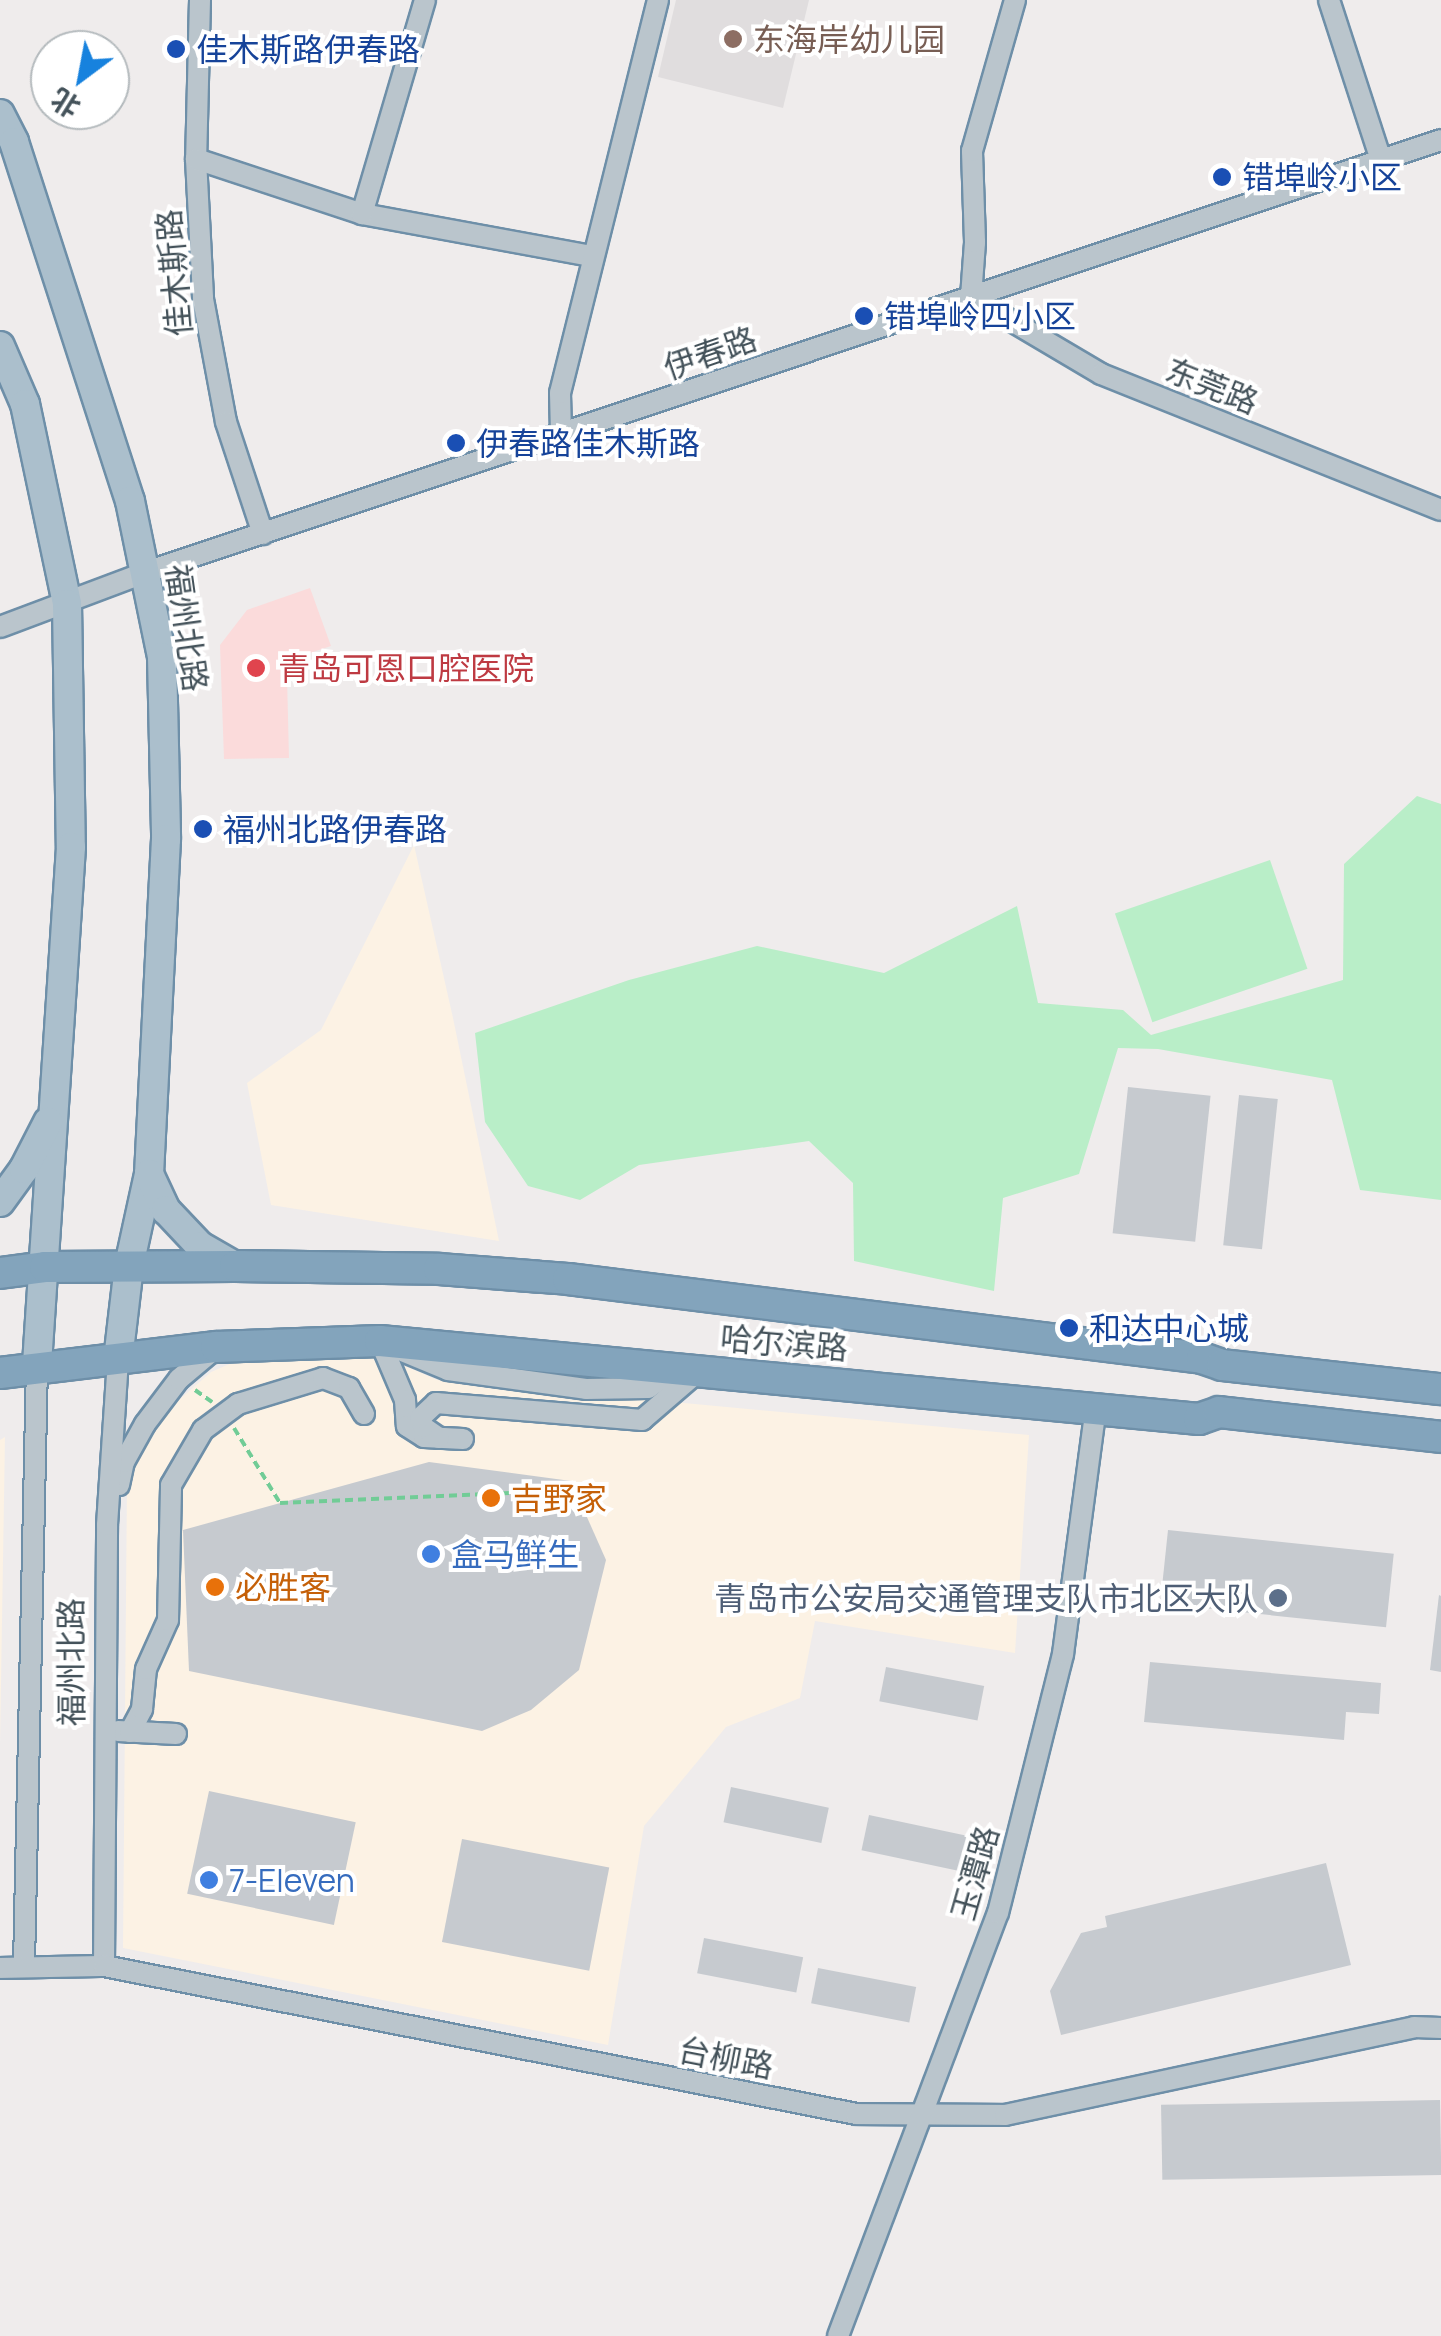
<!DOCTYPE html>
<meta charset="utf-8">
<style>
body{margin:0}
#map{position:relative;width:1441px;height:2336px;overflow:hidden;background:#efecec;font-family:Manrope,"Noto Sans SC",sans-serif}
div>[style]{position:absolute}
.commercial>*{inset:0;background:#fcf2e4}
.education>*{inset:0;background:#e0ddde}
.medical>*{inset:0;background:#fbdbdb}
.green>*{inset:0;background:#b9eec8;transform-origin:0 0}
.building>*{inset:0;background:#c6cacf;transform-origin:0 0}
.path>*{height:4px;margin-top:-2px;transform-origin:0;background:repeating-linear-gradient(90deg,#71cc96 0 8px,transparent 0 13px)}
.roads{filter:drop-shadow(2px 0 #6e8fa8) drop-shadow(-2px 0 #6e8fa8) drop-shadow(0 2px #6e8fa8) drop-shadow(0 -2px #6e8fa8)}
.minor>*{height:20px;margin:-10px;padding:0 10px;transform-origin:10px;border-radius:10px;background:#bac5cc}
.major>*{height:28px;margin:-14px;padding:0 14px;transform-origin:14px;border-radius:14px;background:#abbfcc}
.highway>*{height:30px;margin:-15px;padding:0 15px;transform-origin:15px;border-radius:15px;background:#83a4bc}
.dots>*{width:28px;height:28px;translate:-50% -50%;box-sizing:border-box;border:5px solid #fff;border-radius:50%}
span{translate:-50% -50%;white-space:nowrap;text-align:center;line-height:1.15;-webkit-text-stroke:8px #fff;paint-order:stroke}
.education-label{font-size:32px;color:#785e54}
.left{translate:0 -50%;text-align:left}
.transit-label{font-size:32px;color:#164399}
.street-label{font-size:32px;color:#44525a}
.health-label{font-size:32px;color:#be3a42}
.food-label{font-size:32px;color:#c56008}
.shop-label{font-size:32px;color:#366cbe}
.service-label{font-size:32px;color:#4e5e75}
.right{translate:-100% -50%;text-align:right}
.north{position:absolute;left:30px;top:30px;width:100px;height:100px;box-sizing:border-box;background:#fff;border:2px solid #b4babd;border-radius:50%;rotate:212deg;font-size:28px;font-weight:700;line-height:40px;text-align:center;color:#44525a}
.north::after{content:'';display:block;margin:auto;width:35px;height:45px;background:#1782de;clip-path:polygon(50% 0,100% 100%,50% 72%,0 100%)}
</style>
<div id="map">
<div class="commercial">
<i style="clip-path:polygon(414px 845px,453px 1018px,499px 1241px,271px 1205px,247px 1083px,321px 1030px)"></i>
<i style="clip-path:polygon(360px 1346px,437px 1380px,1029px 1435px,1015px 1653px,815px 1621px,800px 1698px,726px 1727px,644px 1826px,608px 2045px,123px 1948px,127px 1481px,155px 1421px,211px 1372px,257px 1352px)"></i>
<i style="clip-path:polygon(5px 1437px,0 1744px,0 1440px)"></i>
</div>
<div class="education">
<i style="clip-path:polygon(676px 0,809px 0,783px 108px,658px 77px)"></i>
</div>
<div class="medical">
<i style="clip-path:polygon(310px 588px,331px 646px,295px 658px,287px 677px,289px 758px,224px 759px,220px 645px,247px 610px)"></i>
</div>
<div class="green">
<i style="clip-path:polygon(1417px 796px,1441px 804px,1441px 1200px,1360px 1190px,1332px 1080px,1158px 1049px,1118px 1048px,1079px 1174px,1003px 1198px,994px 1291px,854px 1261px,853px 1183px,809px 1141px,639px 1165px,580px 1200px,528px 1186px,485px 1122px,475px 1033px,629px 980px,757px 946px,884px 973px,1017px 906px,1038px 1003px,1123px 1010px,1151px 1035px,1343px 980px,1344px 864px)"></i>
<i style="left:1270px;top:860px;width:115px;height:164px;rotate:71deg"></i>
</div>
<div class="building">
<i style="left:1128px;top:1087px;width:83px;height:147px;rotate:6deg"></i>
<i style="left:1239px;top:1095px;width:39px;height:151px;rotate:6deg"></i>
<i style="clip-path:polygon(429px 1462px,571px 1481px,606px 1560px,579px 1670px,531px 1710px,482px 1731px,189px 1671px,183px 1530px)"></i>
<i style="left:1168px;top:1530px;width:227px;height:74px;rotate:6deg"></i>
<i style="clip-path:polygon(1439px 1595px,1441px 1596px,1441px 1672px,1430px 1670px)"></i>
<i style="clip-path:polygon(1150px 1662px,1381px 1683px,1379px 1714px,1346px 1712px,1344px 1740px,1144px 1722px)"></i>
<i style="left:886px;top:1667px;width:100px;height:35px;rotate:11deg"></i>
<i style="left:731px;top:1787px;width:100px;height:36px;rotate:12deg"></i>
<i style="left:209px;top:1791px;width:150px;height:105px;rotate:12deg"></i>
<i style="left:869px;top:1815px;width:100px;height:36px;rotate:12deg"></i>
<i style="left:462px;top:1839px;width:150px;height:105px;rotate:11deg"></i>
<i style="clip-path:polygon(1326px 1863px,1351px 1965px,1061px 2035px,1050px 1991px,1081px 1933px,1107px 1927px,1105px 1916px)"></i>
<i style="left:704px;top:1938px;width:101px;height:36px;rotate:11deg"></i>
<i style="left:818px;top:1968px;width:100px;height:36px;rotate:11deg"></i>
<i style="left:1440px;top:2100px;width:75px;height:279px;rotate:89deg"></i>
</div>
<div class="path">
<i style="left:195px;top:1390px;width:21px;rotate:35deg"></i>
<i style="left:234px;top:1428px;width:88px;rotate:58.5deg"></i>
<i style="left:280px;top:1503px;width:254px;rotate:-2.5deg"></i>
</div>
<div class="roads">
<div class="minor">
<i style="left:200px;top:0;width:159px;rotate:91.4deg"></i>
<i style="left:196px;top:159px;width:140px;rotate:87.1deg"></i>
<i style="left:203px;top:299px;width:125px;rotate:79.4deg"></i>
<i style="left:226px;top:422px;width:118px;rotate:71.7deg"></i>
<i style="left:1329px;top:0;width:168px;rotate:72deg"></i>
<i style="left:196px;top:159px;width:175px;rotate:18.3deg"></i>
<i style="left:362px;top:214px;width:232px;rotate:10.4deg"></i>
<i style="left:362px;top:214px;width:223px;rotate:-73.6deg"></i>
<i style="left:971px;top:297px;width:151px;rotate:30.6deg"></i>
<i style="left:1101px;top:374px;width:366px;rotate:21.8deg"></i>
<i style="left:971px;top:297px;width:55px;rotate:-85.8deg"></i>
<i style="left:975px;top:242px;width:91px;rotate:-91.9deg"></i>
<i style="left:972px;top:151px;width:157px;rotate:-74.1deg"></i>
<i style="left:561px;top:434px;width:41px;rotate:-91.4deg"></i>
<i style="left:560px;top:393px;width:405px;rotate:-76deg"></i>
<i style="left:0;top:627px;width:156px;rotate:-20.6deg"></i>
<i style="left:146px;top:572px;width:1365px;rotate:-18.45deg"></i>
<i style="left:380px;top:1341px;width:64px;rotate:67deg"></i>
<i style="left:405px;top:1400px;width:26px;rotate:86deg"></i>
<i style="left:407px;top:1426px;width:20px;rotate:33deg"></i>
<i style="left:424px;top:1437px;width:39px;rotate:3deg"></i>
<i style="left:395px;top:1348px;width:57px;rotate:22.5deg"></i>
<i style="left:448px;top:1370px;width:139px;rotate:7.8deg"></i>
<i style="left:586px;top:1389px;width:62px;rotate:-0.9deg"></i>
<i style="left:648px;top:1388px;width:35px;rotate:-35deg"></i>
<i style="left:439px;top:1438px;width:19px;rotate:-145deg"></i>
<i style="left:423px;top:1427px;width:9px;rotate:-108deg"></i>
<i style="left:420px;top:1418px;width:22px;rotate:-43deg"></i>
<i style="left:436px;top:1403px;width:207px;rotate:4.7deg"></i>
<i style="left:642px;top:1420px;width:77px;rotate:-40.8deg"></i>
<i style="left:119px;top:1485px;width:24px;rotate:-78deg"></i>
<i style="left:124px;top:1462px;width:43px;rotate:-61.1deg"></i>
<i style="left:145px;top:1424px;width:56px;rotate:-52.9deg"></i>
<i style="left:179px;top:1379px;width:48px;rotate:-40deg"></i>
<i style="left:118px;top:1731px;width:58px;rotate:3deg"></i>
<i style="left:130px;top:1732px;width:26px;rotate:-62deg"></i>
<i style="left:142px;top:1709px;width:40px;rotate:-84.3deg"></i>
<i style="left:146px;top:1669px;width:54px;rotate:-65.8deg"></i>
<i style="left:168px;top:1620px;width:135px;rotate:-88.7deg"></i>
<i style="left:171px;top:1485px;width:64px;rotate:-59.8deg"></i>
<i style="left:203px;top:1430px;width:44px;rotate:-36.6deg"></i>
<i style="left:238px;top:1404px;width:89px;rotate:-17deg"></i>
<i style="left:323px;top:1378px;width:28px;rotate:21deg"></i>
<i style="left:349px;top:1388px;width:30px;rotate:60deg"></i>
<i style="left:24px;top:1965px;width:600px;rotate:-88.76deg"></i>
<i style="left:104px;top:1966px;width:441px;rotate:-89.6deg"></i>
<i style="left:107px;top:1525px;width:166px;rotate:-86.2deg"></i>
<i style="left:0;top:1968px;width:104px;rotate:-1.1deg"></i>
<i style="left:104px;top:1966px;width:766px;rotate:11.13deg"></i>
<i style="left:856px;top:2114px;width:149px;rotate:0.4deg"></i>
<i style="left:1005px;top:2115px;width:418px;rotate:-12.1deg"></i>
<i style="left:1414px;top:2027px;width:27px;rotate:2deg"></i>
<i style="left:838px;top:2336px;width:452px;rotate:-69.3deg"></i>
<i style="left:998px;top:1913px;width:267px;rotate:-75.9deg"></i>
<i style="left:1063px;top:1654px;width:249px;rotate:-82.4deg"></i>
</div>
<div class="major">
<i style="left:0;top:114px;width:31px;rotate:63deg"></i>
<i style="left:14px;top:142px;width:377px;rotate:72.1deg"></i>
<i style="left:130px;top:501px;width:159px;rotate:78.4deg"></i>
<i style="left:162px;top:657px;width:182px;rotate:88.7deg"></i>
<i style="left:166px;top:839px;width:335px;rotate:92.9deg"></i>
<i style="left:149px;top:1174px;width:94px;rotate:102.3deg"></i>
<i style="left:129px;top:1266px;width:94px;rotate:96.7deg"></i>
<i style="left:0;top:346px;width:63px;rotate:66.7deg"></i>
<i style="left:25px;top:404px;width:204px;rotate:78.1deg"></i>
<i style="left:67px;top:604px;width:243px;rotate:89.1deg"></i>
<i style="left:71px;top:847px;width:519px;rotate:93.76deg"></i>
<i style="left:149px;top:1174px;width:40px;rotate:65deg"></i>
<i style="left:166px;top:1210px;width:50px;rotate:46.6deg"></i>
<i style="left:200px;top:1246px;width:40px;rotate:29.7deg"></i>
<i style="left:0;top:1202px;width:41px;rotate:-54deg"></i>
<i style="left:24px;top:1169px;width:53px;rotate:-62.9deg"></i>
</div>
<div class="highway">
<i style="left:0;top:1273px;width:45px;rotate:-7.6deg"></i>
<i style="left:45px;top:1267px;width:190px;rotate:-0.3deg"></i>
<i style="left:235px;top:1266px;width:204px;rotate:0.8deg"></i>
<i style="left:439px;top:1269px;width:129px;rotate:4.4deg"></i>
<i style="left:568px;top:1279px;width:639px;rotate:7.1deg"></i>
<i style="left:1202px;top:1358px;width:21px;rotate:19deg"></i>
<i style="left:1222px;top:1365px;width:220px;rotate:6.3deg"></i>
<i style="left:0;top:1373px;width:218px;rotate:-6.9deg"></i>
<i style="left:216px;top:1347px;width:164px;rotate:-2.1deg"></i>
<i style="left:380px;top:1341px;width:823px;rotate:5.44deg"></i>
<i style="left:1199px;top:1419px;width:21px;rotate:-19deg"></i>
<i style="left:1219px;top:1412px;width:223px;rotate:6.4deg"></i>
</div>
</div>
<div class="dots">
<i style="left:733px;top:39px;background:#8d6e63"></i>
<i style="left:176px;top:49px;background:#1a4fb4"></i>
<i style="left:1222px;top:177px;background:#1a4fb4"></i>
<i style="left:864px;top:316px;background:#1a4fb4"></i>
<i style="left:456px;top:443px;background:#1a4fb4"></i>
<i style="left:256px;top:668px;background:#e0444e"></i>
<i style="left:203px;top:829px;background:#1a4fb4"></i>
<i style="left:1069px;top:1328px;background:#1a4fb4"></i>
<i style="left:491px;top:1498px;background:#e8710a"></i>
<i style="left:431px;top:1554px;background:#3f7fe0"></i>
<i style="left:215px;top:1587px;background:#e8710a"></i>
<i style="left:1278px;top:1598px;background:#5c6f8a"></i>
<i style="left:209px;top:1880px;background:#3f7fe0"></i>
</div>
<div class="education-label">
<span class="left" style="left:753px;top:39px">东海岸幼儿园</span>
</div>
<div class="transit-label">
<span class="left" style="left:196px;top:49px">佳木斯路伊春路</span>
<span class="left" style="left:1242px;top:177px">错埠岭小区</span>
<span class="left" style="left:884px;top:316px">错埠岭四小区</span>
<span class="left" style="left:476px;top:443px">伊春路佳木斯路</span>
<span class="left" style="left:223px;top:829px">福州北路伊春路</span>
<span class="left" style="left:1089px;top:1328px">和达中心城</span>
</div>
<div class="street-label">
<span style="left:174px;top:273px;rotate:-95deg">佳木斯路</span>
<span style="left:710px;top:353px;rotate:-19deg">伊春路</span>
<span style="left:1212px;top:386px;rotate:22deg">东莞路</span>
<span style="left:187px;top:628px;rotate:82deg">福州北路</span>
<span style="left:784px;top:1343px;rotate:5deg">哈尔滨路</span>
<span style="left:71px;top:1662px;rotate:-90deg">福州北路</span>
<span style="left:975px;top:1873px;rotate:-74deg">玉潭路</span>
<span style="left:726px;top:2058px;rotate:11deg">台柳路</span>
</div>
<div class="health-label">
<span class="left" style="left:278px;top:668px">青岛可恩口腔医院</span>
</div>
<div class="food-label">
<span class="left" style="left:511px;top:1498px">吉野家</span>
<span class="left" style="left:235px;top:1587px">必胜客</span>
</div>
<div class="shop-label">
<span class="left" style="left:451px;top:1554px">盒马鲜生</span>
<span class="left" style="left:229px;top:1880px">7-Eleven</span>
</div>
<div class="service-label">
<span class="right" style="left:1258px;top:1598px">青岛市公安局交通管理支队市北区大队</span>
</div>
<div class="north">北</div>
</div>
